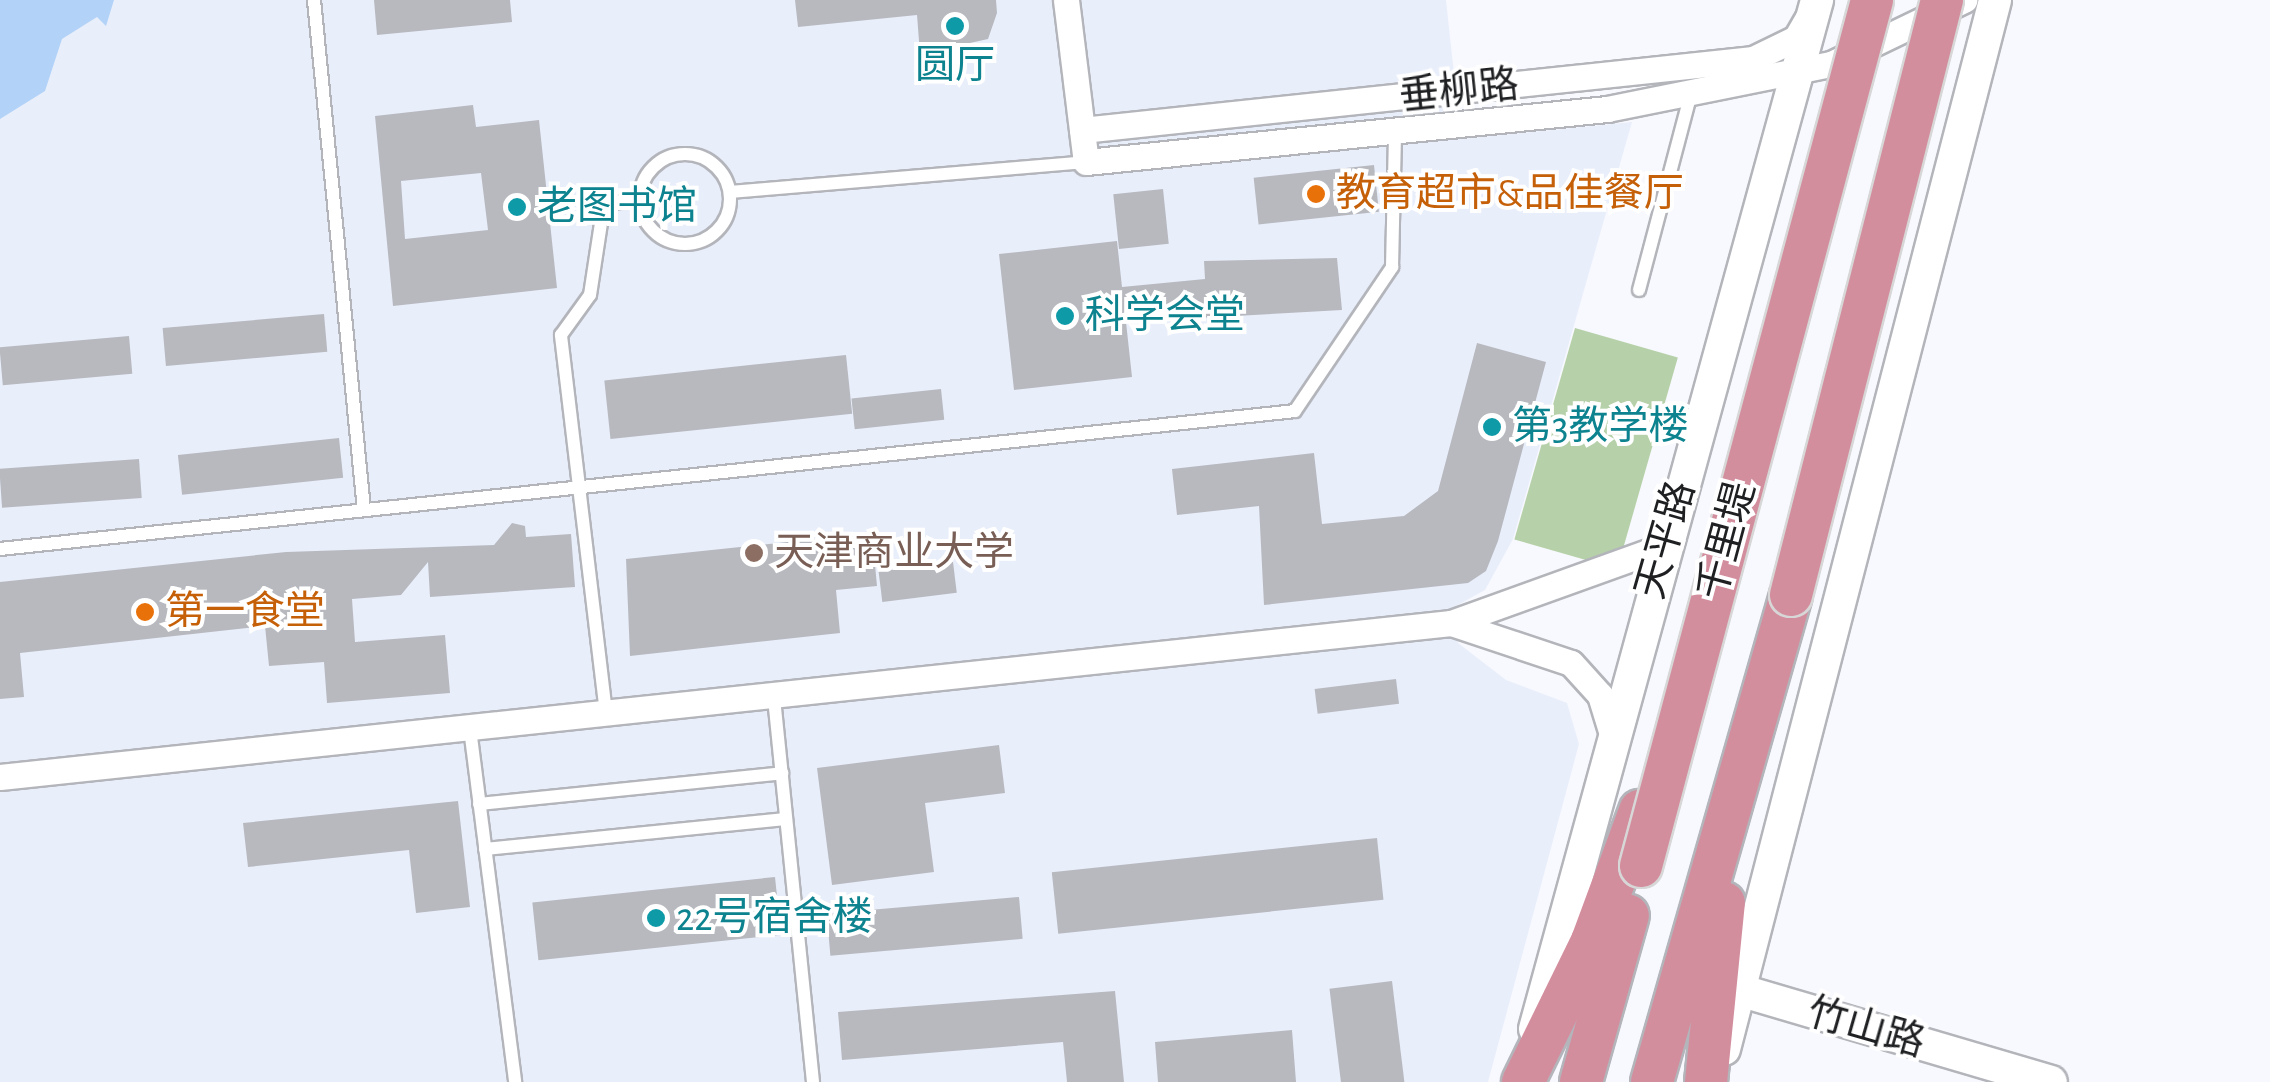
<!DOCTYPE html>
<meta charset="utf-8">
<style>
body{margin:0}
#map{position:relative;width:2270px;height:1082px;overflow:hidden;background:#f8f9fe;font-family:"Alegreya Sans","Noto Sans SC",sans-serif}
div>[style]{position:absolute}
.built>*{inset:0;background:#e9eefb}
.green>*{inset:0;background:#b6d1a9;transform-origin:0 0}
.water>*{inset:0;background:#b2d3f7}
.building>*{inset:0;background:#b7b9bf;transform-origin:0 0}
.roads{filter:drop-shadow(2px 0 #b3b5bb) drop-shadow(-2px 0 #b3b5bb) drop-shadow(0 2px #b3b5bb) drop-shadow(0 -2px #b3b5bb)}
.service>*{height:12px;margin:-6px;padding:0 6px;transform-origin:6px;border-radius:6px;background:#fff}
.service>.ring{margin:-6px;padding:0;box-sizing:content-box;background:none;border:12px solid #fff;border-radius:50%}
.minor>*{height:25px;margin:-12.5px;padding:0 12.5px;transform-origin:12.5px;border-radius:12.5px;background:#fff}
.tertiary>*{height:32px;margin:-16px;padding:0 16px;transform-origin:16px;border-radius:16px;background:#fff}
.trunk>*{height:42px;margin:-21px;padding:0 21px;transform-origin:21px;border-radius:21px;background:#d38e9e}
.bridges{filter:drop-shadow(2px 0 #d7d7d7) drop-shadow(-2px 0 #d7d7d7) drop-shadow(0 2px #d7d7d7) drop-shadow(0 -2px #d7d7d7)}
.trunk-bridge>*{height:42px;margin:-21px;padding:0 21px;transform-origin:21px;border-radius:21px;background:#d38e9e}
.dots>*{width:28px;height:28px;translate:-50% -50%;box-sizing:border-box;border:5px solid #fff;border-radius:50%}
span{translate:-50% -50%;white-space:nowrap;text-align:center;line-height:1.15;-webkit-text-stroke:8px #fff;paint-order:stroke}
.culture-label{font-size:40px;color:#0d838f}
.left{translate:0 -50%;text-align:left}
.street-label{font-size:40px;color:#1f2022}
.food-label{font-size:40px;color:#c56008}
.education-label{font-size:40px;color:#785e54}
</style>
<div id="map">
<div class="built">
<i style="clip-path:polygon(0 0,1446px 0,1461px 139px,1632px 122px,1513px 539px,1485px 590px,1456px 606px,1458px 643px,1506px 680px,1567px 703px,1579px 744px,1488px 1082px,0 1082px)"></i>
</div>
<div class="green">
<i style="left:1575px;top:328px;width:107px;height:220px;rotate:16deg"></i>
</div>
<div class="water">
<i style="clip-path:polygon(0 0,114px 0,106px 26px,97px 17px,62px 39px,45px 91px,0 119px)"></i>
</div>
<div class="building">
<i style="clip-path:polygon(374px 0,510px 0,512px 22px,377px 35px)"></i>
<i style="clip-path:polygon(795px 0,996px 0,997px 13px,988px 39px,920px 54px,917px 15px,798px 27px)"></i>
<i style="clip-path:polygon(evenodd,473px 105px,476px 127px,539px 120px,557px 288px,393px 306px,375px 116px,473px 105px,481px 173px,488px 230px,405px 239px,401px 181px,481px 173px)"></i>
<i style="left:1374px;top:165px;width:47px;height:121px;rotate:84deg"></i>
<i style="left:1163px;top:189px;width:55px;height:50px;rotate:84deg"></i>
<i style="clip-path:polygon(1117px 241px,1122px 287px,1205px 279px,1204px 261px,1337px 258px,1342px 310px,1126px 322px,1132px 377px,1014px 390px,999px 254px)"></i>
<i style="left:324px;top:314px;width:38px;height:162px;rotate:85deg"></i>
<i style="left:129px;top:336px;width:38px;height:130px;rotate:85deg"></i>
<i style="clip-path:polygon(1477px 343px,1546px 362px,1498px 541px,1486px 571px,1468px 583px,1264px 605px,1259px 506px,1177px 515px,1172px 469px,1314px 453px,1322px 524px,1404px 516px,1438px 491px)"></i>
<i style="left:846px;top:355px;width:59px;height:243px;rotate:84deg"></i>
<i style="left:941px;top:389px;width:31px;height:90px;rotate:84deg"></i>
<i style="left:339px;top:438px;width:40px;height:162px;rotate:84deg"></i>
<i style="left:139px;top:459px;width:39px;height:140px;rotate:86deg"></i>
<i style="clip-path:polygon(512px 523px,525px 526px,526px 537px,571px 534px,575px 587px,430px 597px,428px 562px,401px 595px,352px 599px,355px 642px,445px 635px,450px 693px,327px 703px,324px 662px,269px 666px,265px 626px,20px 653px,24px 697px,0 699px,0 582px,286px 552px,494px 545px)"></i>
<i style="clip-path:polygon(872px 533px,877px 586px,836px 590px,840px 633px,630px 656px,626px 559px)"></i>
<i style="left:953px;top:562px;width:31px;height:75px;rotate:83deg"></i>
<i style="left:1396px;top:679px;width:25px;height:82px;rotate:83deg"></i>
<i style="clip-path:polygon(999px 745px,1005px 793px,925px 803px,934px 872px,832px 885px,817px 768px)"></i>
<i style="clip-path:polygon(458px 801px,470px 907px,416px 913px,409px 850px,248px 867px,243px 823px)"></i>
<i style="left:1377px;top:838px;width:62px;height:327px;rotate:84deg"></i>
<i style="left:775px;top:877px;width:58px;height:244px;rotate:84deg"></i>
<i style="left:1019px;top:897px;width:42px;height:193px;rotate:85deg"></i>
<i style="left:1392px;top:981px;width:102px;height:63px;rotate:83deg"></i>
<i style="clip-path:polygon(1115px 991px,1124px 1082px,1067px 1082px,1063px 1042px,842px 1060px,838px 1012px)"></i>
<i style="clip-path:polygon(1292px 1030px,1296px 1082px,1158px 1082px,1155px 1042px)"></i>
</div>
<div class="roads">
<div class="service">
<i style="left:314px;top:0;width:512px;rotate:84.4deg"></i>
<i class="ring" style="left:640px;top:154px;width:78px;height:78px"></i>
<i style="left:730px;top:192px;width:357px;rotate:-4.8deg"></i>
<i style="left:1639px;top:290px;width:207px;rotate:-75.2deg"></i>
<i style="left:0;top:549px;width:1302px;rotate:-6.08deg"></i>
<i style="left:1295px;top:411px;width:174px;rotate:-56deg"></i>
<i style="left:1392px;top:267px;width:136px;rotate:-88.7deg"></i>
<i style="left:774px;top:698px;width:386px;rotate:84.2deg"></i>
<i style="left:606px;top:713px;width:381px;rotate:-96.8deg"></i>
<i style="left:561px;top:335px;width:49px;rotate:-54.1deg"></i>
<i style="left:590px;top:295px;width:92px;rotate:-81.3deg"></i>
<i style="left:604px;top:204px;width:35px;rotate:-7deg"></i>
<i style="left:470px;top:729px;width:356px;rotate:82.7deg"></i>
<i style="left:479px;top:804px;width:305px;rotate:-5.8deg"></i>
<i style="left:485px;top:849px;width:302px;rotate:-5.7deg"></i>
</div>
<div class="minor">
<i style="left:1066px;top:0;width:163px;rotate:83deg"></i>
<i style="left:1086px;top:162px;width:524px;rotate:-5.81deg"></i>
<i style="left:1607px;top:109px;width:228px;rotate:-11.4deg"></i>
<i style="left:1831px;top:64px;width:148px;rotate:-25.7deg"></i>
<i style="left:1082px;top:130px;width:675px;rotate:-6.04deg"></i>
<i style="left:1753px;top:59px;width:48px;rotate:-26deg"></i>
<i style="left:1796px;top:38px;width:22px;rotate:-60deg"></i>
<i style="left:1451px;top:623px;width:126px;rotate:18.4deg"></i>
<i style="left:1571px;top:663px;width:43px;rotate:47.8deg"></i>
<i style="left:1600px;top:695px;width:37px;rotate:73deg"></i>
<i style="left:0;top:777px;width:1459px;rotate:-6.06deg"></i>
<i style="left:1451px;top:623px;width:227px;rotate:-19.8deg"></i>
</div>
<div class="tertiary">
<i style="left:1739px;top:990px;width:325px;rotate:16.4deg"></i>
<i style="left:1535px;top:1029px;width:1067px;rotate:-74.67deg"></i>
<i style="left:1724px;top:1049px;width:1083px;rotate:-75.51deg"></i>
</div>
<div class="trunk">
<i style="left:1523px;top:1082px;width:157px;rotate:-63.9deg"></i>
<i style="left:1592px;top:941px;width:139px;rotate:-69.7deg"></i>
<i style="left:1581px;top:1082px;width:173px;rotate:-74.3deg"></i>
<i style="left:1652px;top:1082px;width:506px;rotate:-74.07deg"></i>
<i style="left:1706px;top:1082px;width:180px;rotate:-84.3deg"></i>
</div>
</div>
<div class="bridges">
<div class="trunk-bridge">
<i style="left:1791px;top:595px;width:614px;rotate:-75.76deg"></i>
<i style="left:1641px;top:866px;width:896px;rotate:-75.06deg"></i>
</div>
</div>
<div class="dots">
<i style="left:955px;top:26px;background:#0f9aa8"></i>
<i style="left:1316px;top:194px;background:#e8710a"></i>
<i style="left:517px;top:207px;background:#0f9aa8"></i>
<i style="left:1065px;top:316px;background:#0f9aa8"></i>
<i style="left:1492px;top:427px;background:#0f9aa8"></i>
<i style="left:754px;top:553px;background:#8d6e63"></i>
<i style="left:145px;top:612px;background:#e8710a"></i>
<i style="left:656px;top:918px;background:#0f9aa8"></i>
</div>
<div class="culture-label">
<span style="left:955px;top:66px">圆厅</span>
<span class="left" style="left:537px;top:207px">老图书馆</span>
<span class="left" style="left:1085px;top:316px">科学会堂</span>
<span class="left" style="left:1512px;top:427px">第3教学楼</span>
<span class="left" style="left:676px;top:918px">22号宿舍楼</span>
</div>
<div class="street-label">
<span style="left:1459px;top:91px;rotate:-6deg">垂柳路</span>
<span style="left:1666px;top:540px;rotate:-74deg">天平路</span>
<span style="left:1727px;top:541px;rotate:-75deg">千里堤</span>
<span style="left:1866px;top:1028px;rotate:16deg">竹山路</span>
</div>
<div class="food-label">
<span class="left" style="left:1336px;top:194px">教育超市&amp;品佳餐厅</span>
<span class="left" style="left:165px;top:612px">第一食堂</span>
</div>
<div class="education-label">
<span class="left" style="left:774px;top:553px">天津商业大学</span>
</div>
</div>
